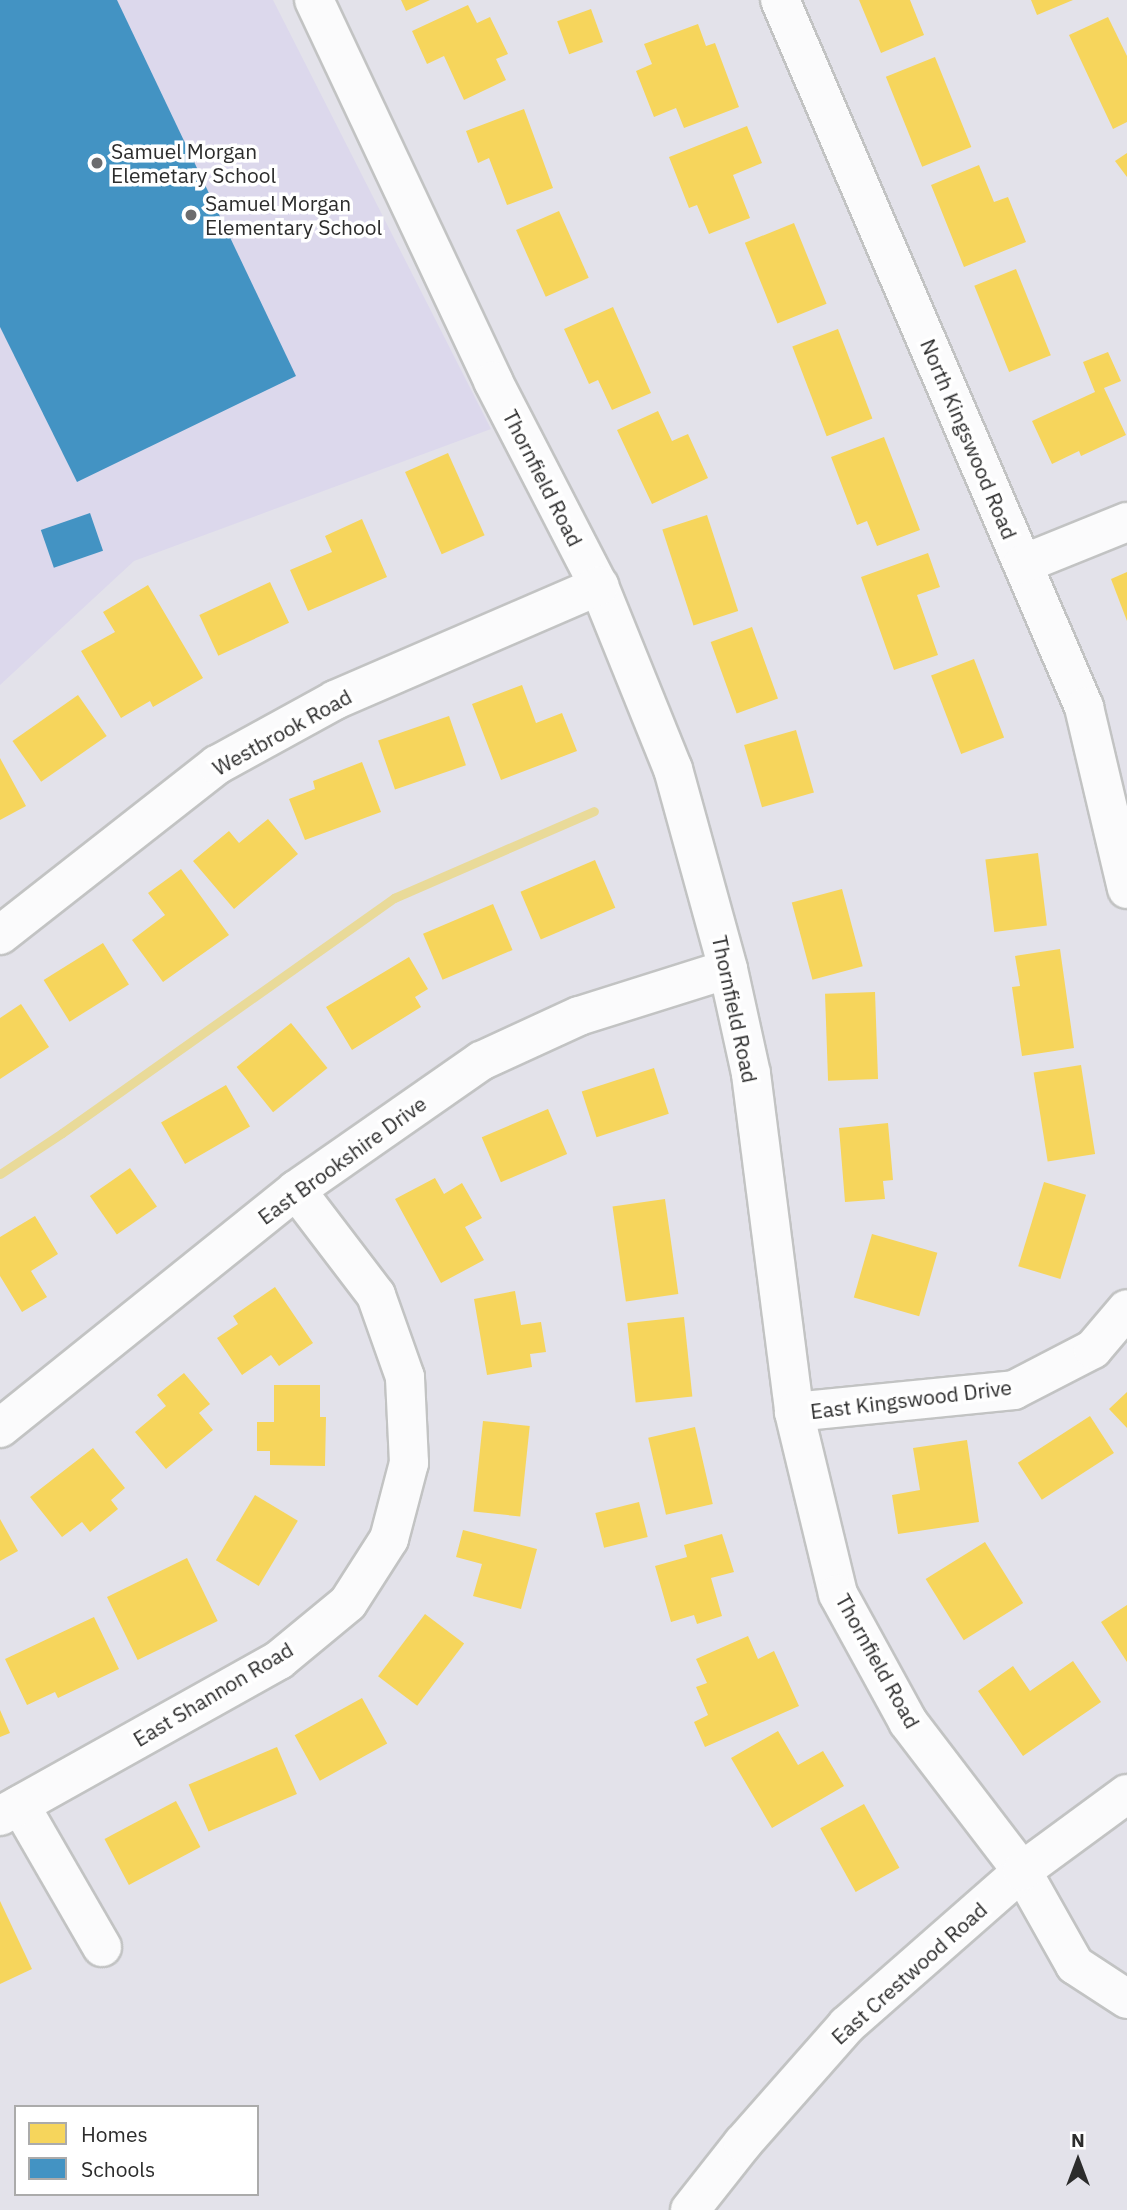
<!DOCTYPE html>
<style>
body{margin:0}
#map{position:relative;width:1127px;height:2210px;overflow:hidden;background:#e3e2ea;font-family:"IBM Plex Sans",sans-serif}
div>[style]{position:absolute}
.education>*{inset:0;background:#dcd8ec}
.homes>*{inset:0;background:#f6d55c;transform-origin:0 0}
.schools>*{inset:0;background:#4393c3;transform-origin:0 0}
.stream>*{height:9px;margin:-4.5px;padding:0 4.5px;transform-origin:4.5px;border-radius:4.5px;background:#e9da99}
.roads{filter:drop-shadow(2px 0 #c2c3c3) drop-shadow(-2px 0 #c2c3c3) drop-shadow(0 2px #c2c3c3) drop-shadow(0 -2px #c2c3c3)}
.minor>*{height:38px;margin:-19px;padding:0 19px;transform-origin:19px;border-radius:19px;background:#fbfbfc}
.dots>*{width:19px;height:19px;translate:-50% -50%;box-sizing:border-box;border:4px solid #fff;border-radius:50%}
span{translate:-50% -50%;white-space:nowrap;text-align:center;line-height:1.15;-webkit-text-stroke:7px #fff;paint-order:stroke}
.poi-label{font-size:21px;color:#2c2c2c}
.left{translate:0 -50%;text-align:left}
.street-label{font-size:21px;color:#2c2c2c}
.legend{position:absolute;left:14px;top:2105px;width:245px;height:91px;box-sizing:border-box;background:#fff;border:2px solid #ababab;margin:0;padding:9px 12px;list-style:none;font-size:21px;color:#2c2c2c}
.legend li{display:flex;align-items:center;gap:14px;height:35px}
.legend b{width:35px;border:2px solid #ababab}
.north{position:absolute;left:1043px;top:2126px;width:70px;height:70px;-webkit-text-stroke:5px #fff;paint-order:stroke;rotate:0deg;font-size:19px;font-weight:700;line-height:28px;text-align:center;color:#2c2c2c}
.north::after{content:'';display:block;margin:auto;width:24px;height:32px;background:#2c2c2c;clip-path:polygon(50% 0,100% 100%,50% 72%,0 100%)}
</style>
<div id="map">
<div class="education">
<i style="clip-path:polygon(0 0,273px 0,491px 429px,134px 561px,0 685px)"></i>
</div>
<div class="homes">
<i style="clip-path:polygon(401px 0,430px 0,406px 11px)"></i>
<i style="clip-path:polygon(859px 0,910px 0,924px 35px,881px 53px)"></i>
<i style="clip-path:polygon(1031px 0,1073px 0,1037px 15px)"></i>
<i style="clip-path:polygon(468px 5px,477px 23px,490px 17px,508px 54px,496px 59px,506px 80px,464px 100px,444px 56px,427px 64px,412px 31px)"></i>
<i style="left:591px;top:9px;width:35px;height:36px;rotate:70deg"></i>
<i style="clip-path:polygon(1108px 17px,1127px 56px,1127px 122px,1113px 129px,1069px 35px)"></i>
<i style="clip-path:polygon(698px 24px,706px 46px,715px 43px,739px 107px,684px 128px,676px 108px,654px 117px,636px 71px,652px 64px,644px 44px)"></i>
<i style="left:935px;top:57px;width:97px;height:53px;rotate:68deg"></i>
<i style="clip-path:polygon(524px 109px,553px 188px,507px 205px,489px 158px,478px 163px,466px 131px)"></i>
<i style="clip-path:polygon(747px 126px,762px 163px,733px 175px,750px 218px,709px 234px,697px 205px,689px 208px,669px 157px)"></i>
<i style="clip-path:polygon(1127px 153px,1127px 177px,1115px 161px)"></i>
<i style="clip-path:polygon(979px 165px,994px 202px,1008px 197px,1026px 242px,964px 267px,931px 185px)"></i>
<i style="left:559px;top:211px;width:73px;height:47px;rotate:66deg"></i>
<i style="left:794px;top:223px;width:87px;height:53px;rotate:68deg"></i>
<i style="left:1016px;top:269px;width:93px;height:45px;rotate:68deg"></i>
<i style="clip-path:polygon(613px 307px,651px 393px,612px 410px,598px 380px,589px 384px,564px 329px)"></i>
<i style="left:838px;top:329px;width:96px;height:49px;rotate:69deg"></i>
<i style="clip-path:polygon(1108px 352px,1121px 381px,1104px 388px,1126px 435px,1081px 456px,1079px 451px,1052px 464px,1032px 421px,1095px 392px,1083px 362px)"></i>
<i style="clip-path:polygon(658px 411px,672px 441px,688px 434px,708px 478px,652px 504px,617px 430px)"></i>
<i style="clip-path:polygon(884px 437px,920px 530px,877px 546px,867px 521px,857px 525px,831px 457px)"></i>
<i style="left:448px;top:453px;width:90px;height:47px;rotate:66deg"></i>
<i style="left:707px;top:515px;width:101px;height:47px;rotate:72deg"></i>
<i style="clip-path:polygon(362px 519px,387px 577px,308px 611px,290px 570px,332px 552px,325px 536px)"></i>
<i style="clip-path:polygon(928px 553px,940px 587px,917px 595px,938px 655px,894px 670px,861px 577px)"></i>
<i style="clip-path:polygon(1127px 572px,1127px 621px,1111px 579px)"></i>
<i style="left:270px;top:582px;width:45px;height:78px;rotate:65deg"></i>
<i style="clip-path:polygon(148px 585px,203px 678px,153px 707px,150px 701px,121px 718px,81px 651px,115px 632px,103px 612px)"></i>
<i style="left:752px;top:627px;width:76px;height:44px;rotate:70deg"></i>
<i style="left:974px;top:659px;width:84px;height:46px;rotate:69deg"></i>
<i style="clip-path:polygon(522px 685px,536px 723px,562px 713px,577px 751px,501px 780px,472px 704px)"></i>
<i style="left:78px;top:695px;width:50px;height:80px;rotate:55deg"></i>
<i style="left:449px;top:716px;width:52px;height:75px;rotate:71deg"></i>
<i style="left:796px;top:730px;width:65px;height:54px;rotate:74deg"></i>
<i style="clip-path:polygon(0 758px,26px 806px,0 820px)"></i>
<i style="clip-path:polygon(362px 762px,381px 812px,305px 840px,289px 799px,315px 789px,313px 781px)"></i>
<i style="clip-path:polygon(268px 819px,298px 854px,234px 909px,193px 861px,229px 831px,239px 843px)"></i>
<i style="left:1038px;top:853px;width:73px;height:53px;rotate:83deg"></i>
<i style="left:595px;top:860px;width:52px;height:81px;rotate:67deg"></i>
<i style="clip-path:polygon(181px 869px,229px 935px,163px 982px,132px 940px,165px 915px,148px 893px)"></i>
<i style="left:842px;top:889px;width:80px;height:52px;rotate:75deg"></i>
<i style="left:493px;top:904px;width:50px;height:76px;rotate:67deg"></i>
<i style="left:103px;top:943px;width:49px;height:70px;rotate:58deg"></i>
<i style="clip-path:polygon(1060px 949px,1074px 1048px,1022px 1056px,1012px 987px,1020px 986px,1015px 956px)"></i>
<i style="clip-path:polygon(409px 957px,428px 989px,415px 997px,421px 1007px,352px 1050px,326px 1007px)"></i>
<i style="left:875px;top:992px;width:87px;height:50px;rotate:88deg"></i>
<i style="clip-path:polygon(21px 1004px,49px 1047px,0 1079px,0 1018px)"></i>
<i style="left:291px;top:1023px;width:58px;height:70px;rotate:51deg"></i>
<i style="left:1081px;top:1065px;width:90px;height:48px;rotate:81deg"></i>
<i style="left:654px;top:1068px;width:48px;height:76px;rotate:72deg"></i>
<i style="left:226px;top:1085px;width:48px;height:75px;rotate:60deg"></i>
<i style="left:548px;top:1109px;width:49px;height:72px;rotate:67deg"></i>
<i style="clip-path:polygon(888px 1123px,893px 1180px,883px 1181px,885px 1199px,845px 1202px,839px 1128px)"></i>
<i style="left:130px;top:1168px;width:47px;height:49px;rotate:55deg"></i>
<i style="clip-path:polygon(435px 1178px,444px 1194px,462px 1183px,482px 1218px,465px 1227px,484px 1260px,441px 1283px,395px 1199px)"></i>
<i style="left:1044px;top:1182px;width:44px;height:88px;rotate:17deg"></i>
<i style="left:665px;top:1199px;width:96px;height:53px;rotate:82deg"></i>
<i style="clip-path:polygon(35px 1216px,58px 1254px,31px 1271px,47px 1297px,22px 1312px,0 1276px,0 1237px)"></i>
<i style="left:872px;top:1234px;width:68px;height:66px;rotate:16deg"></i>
<i style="clip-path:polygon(275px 1287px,313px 1343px,279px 1366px,271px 1355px,242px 1375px,217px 1338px,238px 1324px,233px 1316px)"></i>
<i style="clip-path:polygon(515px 1291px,521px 1325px,541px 1322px,546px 1352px,530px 1354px,532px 1367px,487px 1375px,474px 1299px)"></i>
<i style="left:684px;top:1317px;width:80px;height:57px;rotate:84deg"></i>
<i style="clip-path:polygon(184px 1373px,210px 1404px,199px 1413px,213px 1430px,166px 1469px,135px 1432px,166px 1406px,157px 1395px)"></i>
<i style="clip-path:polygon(274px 1385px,320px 1385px,320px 1417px,326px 1417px,325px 1466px,270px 1465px,270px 1451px,257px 1451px,257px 1422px,274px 1422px)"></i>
<i style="clip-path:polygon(1127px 1392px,1127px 1428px,1109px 1409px)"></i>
<i style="left:1090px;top:1416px;width:44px;height:86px;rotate:57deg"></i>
<i style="left:483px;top:1421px;width:47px;height:91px;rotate:6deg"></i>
<i style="left:695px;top:1427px;width:79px;height:48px;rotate:77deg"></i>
<i style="clip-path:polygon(967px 1440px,979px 1522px,898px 1534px,892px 1495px,920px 1490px,913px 1448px)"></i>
<i style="clip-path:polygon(93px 1448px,125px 1488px,111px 1500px,118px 1509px,90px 1532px,82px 1522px,62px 1537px,30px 1497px)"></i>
<i style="left:255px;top:1495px;width:50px;height:76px;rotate:31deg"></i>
<i style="left:639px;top:1502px;width:36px;height:45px;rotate:76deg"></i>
<i style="clip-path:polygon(0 1519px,18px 1551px,0 1561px)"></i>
<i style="clip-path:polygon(463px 1530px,537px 1549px,521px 1609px,473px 1596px,482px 1564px,456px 1557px)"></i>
<i style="clip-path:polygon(722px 1534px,734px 1572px,711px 1578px,722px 1616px,697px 1624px,694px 1615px,671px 1622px,655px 1566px,687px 1557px,684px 1545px)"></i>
<i style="left:985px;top:1542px;width:72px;height:70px;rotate:58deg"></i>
<i style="left:187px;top:1558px;width:70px;height:89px;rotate:64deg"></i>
<i style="clip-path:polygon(1127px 1605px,1127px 1662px,1101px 1622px)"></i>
<i style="left:425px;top:1614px;width:49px;height:78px;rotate:37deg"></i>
<i style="clip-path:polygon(94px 1617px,119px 1669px,58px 1698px,55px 1692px,27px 1705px,5px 1659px)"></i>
<i style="clip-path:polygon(748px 1636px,758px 1659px,774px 1651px,799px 1706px,705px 1747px,694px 1722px,708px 1715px,696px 1687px,707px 1683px,696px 1659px)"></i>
<i style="clip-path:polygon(1073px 1661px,1101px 1702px,1023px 1756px,978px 1691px,1013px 1666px,1030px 1691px)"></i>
<i style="left:362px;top:1698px;width:52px;height:77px;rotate:61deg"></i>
<i style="clip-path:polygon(0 1710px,10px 1733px,0 1737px)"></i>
<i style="clip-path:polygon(778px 1731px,798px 1765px,823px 1751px,844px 1786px,772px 1828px,731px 1758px)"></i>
<i style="left:277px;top:1747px;width:51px;height:96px;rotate:67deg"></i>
<i style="left:176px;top:1801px;width:52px;height:81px;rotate:62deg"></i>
<i style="left:864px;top:1804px;width:73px;height:50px;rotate:61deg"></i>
<i style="clip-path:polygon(0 1901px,32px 1969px,0 1984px)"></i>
</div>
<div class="schools">
<i style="clip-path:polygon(0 0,117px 0,296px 376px,77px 482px,0 327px)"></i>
<i style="left:90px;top:513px;width:40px;height:52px;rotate:71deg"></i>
</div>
<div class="stream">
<i style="left:0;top:1174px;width:74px;rotate:-33.5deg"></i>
<i style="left:62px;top:1133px;width:407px;rotate:-35.3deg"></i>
<i style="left:394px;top:898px;width:218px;rotate:-23.5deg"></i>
</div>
<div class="roads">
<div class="minor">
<i style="left:314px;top:0;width:421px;rotate:64.8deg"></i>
<i style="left:493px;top:381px;width:231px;rotate:62.7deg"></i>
<i style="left:599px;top:586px;width:197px;rotate:68deg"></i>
<i style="left:673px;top:769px;width:207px;rotate:74.6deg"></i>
<i style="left:728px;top:969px;width:107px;rotate:77.6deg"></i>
<i style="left:751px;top:1074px;width:341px;rotate:82.7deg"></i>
<i style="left:794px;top:1412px;width:187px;rotate:76.4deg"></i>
<i style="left:838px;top:1594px;width:146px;rotate:61.3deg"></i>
<i style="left:908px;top:1722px;width:188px;rotate:52.6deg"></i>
<i style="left:1022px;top:1871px;width:108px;rotate:60.6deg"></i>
<i style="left:1075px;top:1965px;width:62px;rotate:33.2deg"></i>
<i style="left:780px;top:0;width:770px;rotate:66.73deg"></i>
<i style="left:1084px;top:707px;width:187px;rotate:76.7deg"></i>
<i style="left:1023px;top:564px;width:112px;rotate:-22deg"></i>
<i style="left:0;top:935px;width:276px;rotate:-38.1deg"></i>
<i style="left:217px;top:765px;width:135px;rotate:-28.8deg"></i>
<i style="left:335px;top:700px;width:288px;rotate:-23.4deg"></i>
<i style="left:794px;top:1412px;width:221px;rotate:-5.7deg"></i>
<i style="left:1014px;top:1390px;width:89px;rotate:-27.4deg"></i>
<i style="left:1093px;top:1349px;width:52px;rotate:-49.6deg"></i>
<i style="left:0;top:1428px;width:380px;rotate:-38.8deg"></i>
<i style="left:296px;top:1190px;width:226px;rotate:-34.9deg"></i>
<i style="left:481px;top:1061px;width:108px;rotate:-24.7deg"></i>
<i style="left:579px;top:1016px;width:156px;rotate:-17.5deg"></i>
<i style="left:20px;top:1805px;width:164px;rotate:60deg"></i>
<i style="left:0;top:1816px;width:320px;rotate:-29.2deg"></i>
<i style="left:279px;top:1660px;width:89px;rotate:-39.6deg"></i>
<i style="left:348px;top:1603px;width:76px;rotate:-57.4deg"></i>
<i style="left:389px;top:1539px;width:79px;rotate:-75.3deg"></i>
<i style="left:409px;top:1463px;width:86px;rotate:-92.7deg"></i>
<i style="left:405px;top:1377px;width:87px;rotate:-109.5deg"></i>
<i style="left:376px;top:1295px;width:132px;rotate:-127.3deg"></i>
<i style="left:690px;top:2210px;width:85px;rotate:-51.7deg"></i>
<i style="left:743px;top:2143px;width:157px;rotate:-48.6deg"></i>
<i style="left:847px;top:2025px;width:233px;rotate:-41.3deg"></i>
<i style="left:1022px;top:1871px;width:130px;rotate:-36.3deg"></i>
</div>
</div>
<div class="dots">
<i style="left:97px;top:163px;background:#6c6c6e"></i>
<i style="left:191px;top:215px;background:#6c6c6e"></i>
</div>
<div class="poi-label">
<span class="left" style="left:111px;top:163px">Samuel Morgan<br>Elemetary School</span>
<span class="left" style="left:205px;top:215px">Samuel Morgan<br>Elementary School</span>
</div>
<div class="street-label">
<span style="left:969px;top:439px;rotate:67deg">North Kingswood Road</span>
<span style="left:543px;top:478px;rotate:63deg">Thornfield Road</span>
<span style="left:282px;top:732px;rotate:-29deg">Westbrook Road</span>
<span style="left:735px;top:1009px;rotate:78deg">Thornfield Road</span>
<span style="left:342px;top:1160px;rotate:-36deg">East Brookshire Drive</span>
<span style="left:911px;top:1399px;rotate:-7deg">East Kingswood Drive</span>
<span style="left:878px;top:1661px;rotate:61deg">Thornfield Road</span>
<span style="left:213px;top:1694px;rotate:-31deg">East Shannon Road</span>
<span style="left:909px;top:1973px;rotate:-42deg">East Crestwood Road</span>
</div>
<ul class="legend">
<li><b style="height:19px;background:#f6d55c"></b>Homes</li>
<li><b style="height:19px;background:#4393c3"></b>Schools</li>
</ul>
<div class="north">N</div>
</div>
